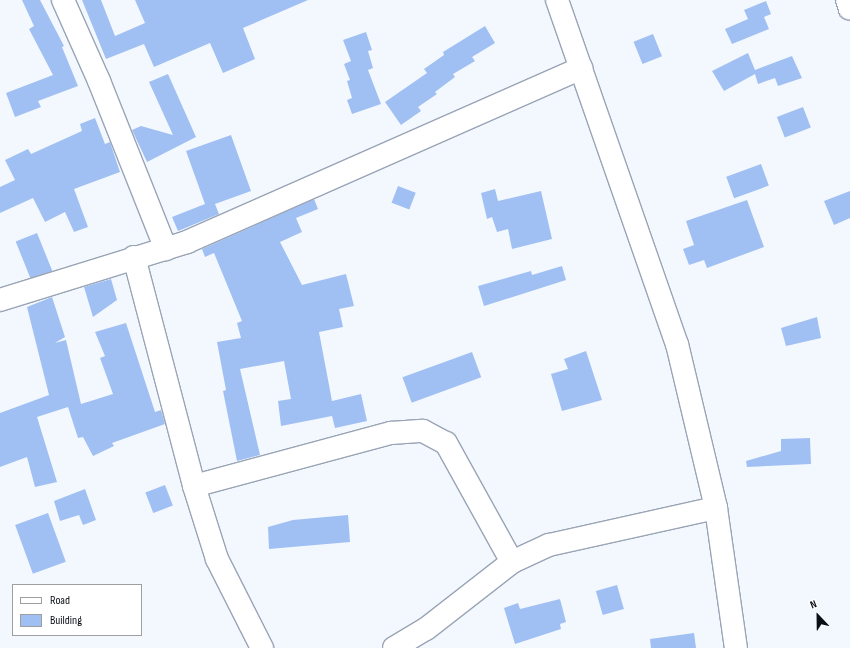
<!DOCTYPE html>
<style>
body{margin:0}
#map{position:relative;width:850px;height:648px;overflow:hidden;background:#f3f8ff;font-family:"Sofia Sans Condensed",sans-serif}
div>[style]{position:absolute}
.building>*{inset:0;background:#a0c0f3;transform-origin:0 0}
.roads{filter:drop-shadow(1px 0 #99a4b5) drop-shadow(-1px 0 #99a4b5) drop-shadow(0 1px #99a4b5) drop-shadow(0 -1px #99a4b5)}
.minor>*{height:22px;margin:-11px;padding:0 11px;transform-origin:11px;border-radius:11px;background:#fff}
span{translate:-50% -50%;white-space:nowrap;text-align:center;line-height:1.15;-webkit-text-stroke:4px #fff;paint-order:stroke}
.legend{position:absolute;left:12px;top:584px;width:130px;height:52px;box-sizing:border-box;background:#fff;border:1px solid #9d9fa1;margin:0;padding:5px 7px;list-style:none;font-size:12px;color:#0b0f15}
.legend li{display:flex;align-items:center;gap:8px;height:20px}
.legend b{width:20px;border:1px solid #9d9fa1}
.north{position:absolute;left:798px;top:596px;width:40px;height:40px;-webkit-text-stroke:3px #fff;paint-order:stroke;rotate:338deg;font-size:11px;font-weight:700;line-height:16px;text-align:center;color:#0b0f15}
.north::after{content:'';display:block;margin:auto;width:14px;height:18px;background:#0b0f15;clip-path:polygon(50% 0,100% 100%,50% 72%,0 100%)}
</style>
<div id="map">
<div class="building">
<i style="clip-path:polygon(22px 0,40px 0,64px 46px,62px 47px,78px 86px,38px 101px,41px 107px,15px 117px,6px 93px,53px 75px,29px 29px,34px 26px)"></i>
<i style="clip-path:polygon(82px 0,101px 0,115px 36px,145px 23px,135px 0,308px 0,243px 28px,255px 59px,223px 73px,210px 43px,154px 67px,144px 44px,106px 59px)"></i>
<i style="clip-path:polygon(766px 1px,771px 14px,764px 17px,769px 29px,732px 44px,725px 29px,748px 19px,744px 10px)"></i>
<i style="clip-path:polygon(485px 26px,495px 43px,472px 57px,475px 61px,453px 74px,455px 77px,435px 92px,437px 94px,418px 107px,421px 111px,401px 125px,385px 102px,427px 73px,424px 69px,444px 55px,443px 52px)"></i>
<i style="clip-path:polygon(366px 32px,372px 50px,368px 51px,373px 68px,368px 70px,381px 104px,352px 114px,347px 100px,352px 98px,347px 81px,350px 80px,344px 64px,351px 61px,343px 40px)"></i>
<i style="left:653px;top:34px;width:24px;height:21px;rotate:68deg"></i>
<i style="clip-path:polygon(748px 53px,755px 70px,792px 56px,802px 78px,778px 86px,775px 78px,758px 84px,755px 74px,724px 91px,712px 71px)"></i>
<i style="clip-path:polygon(168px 74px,196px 137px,147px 162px,132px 130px,141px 126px,173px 135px,149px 82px)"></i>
<i style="left:803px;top:107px;width:22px;height:28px;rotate:69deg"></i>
<i style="clip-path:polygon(95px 118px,105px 144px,110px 142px,120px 172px,74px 189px,88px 227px,74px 232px,65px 212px,45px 222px,33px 198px,0 213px,0 187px,15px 180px,5px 160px,28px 149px,31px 154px,82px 131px,80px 124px)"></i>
<i style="clip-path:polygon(231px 135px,251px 191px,215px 204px,219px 214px,178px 231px,172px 217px,205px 204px,186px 151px)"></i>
<i style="left:761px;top:164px;width:23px;height:37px;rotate:70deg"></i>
<i style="left:398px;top:186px;width:19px;height:18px;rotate:21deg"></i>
<i style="clip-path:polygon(495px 189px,498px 201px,541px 191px,552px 239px,512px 249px,508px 229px,497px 232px,492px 217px,487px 219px,481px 193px)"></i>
<i style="clip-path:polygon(850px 191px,850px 218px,834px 225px,824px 201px)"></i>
<i style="clip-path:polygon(314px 199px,318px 209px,296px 218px,302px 232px,280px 242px,302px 285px,346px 274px,354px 306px,339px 309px,343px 327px,319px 332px,332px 401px,361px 394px,367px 421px,335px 428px,332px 416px,281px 426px,278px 401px,291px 399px,284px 361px,240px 369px,260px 455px,237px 461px,223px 391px,226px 390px,217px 342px,241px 338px,237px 323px,242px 321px,214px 253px,205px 257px,202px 249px)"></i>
<i style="clip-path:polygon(747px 200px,764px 247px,707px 268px,704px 260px,689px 265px,683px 249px,694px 245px,686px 221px)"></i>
<i style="left:37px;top:233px;width:41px;height:23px;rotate:68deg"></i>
<i style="clip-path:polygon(562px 266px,566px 280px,484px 306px,478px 286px,531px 271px,532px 275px)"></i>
<i style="clip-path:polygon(111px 279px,117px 300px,93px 317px,84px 287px)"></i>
<i style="clip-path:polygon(52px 297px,65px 337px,55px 343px,66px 340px,81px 404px,113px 394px,100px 358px,105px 356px,95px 332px,126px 323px,155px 412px,161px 410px,165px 424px,112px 443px,114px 446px,93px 456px,83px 437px,78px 438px,68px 407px,37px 417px,57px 482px,35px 487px,27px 457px,0 467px,0 413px,49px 395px,27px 307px)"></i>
<i style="clip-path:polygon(817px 317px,821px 338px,786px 346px,781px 328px)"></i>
<i style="clip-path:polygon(586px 351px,602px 400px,562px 411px,551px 374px,568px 369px,564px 359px)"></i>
<i style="left:472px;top:352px;width:27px;height:74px;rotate:70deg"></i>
<i style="clip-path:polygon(810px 438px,811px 464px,747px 467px,746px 461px,781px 451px,781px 439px)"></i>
<i style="left:165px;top:485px;width:22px;height:21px;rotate:69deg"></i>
<i style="clip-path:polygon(85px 489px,96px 520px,83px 525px,79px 515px,60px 521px,54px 501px)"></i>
<i style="left:48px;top:513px;width:52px;height:35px;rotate:70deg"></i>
<i style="clip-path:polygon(348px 515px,350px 542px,269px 549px,268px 527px,293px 520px)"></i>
<i style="left:617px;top:585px;width:25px;height:22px;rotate:74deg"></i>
<i style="clip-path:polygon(560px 599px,566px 622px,560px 624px,561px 629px,515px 644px,504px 608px,518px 603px,520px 609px)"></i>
<i style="clip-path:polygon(694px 633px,696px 648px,651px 648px,650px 639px)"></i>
</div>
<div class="roads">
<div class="minor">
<i style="left:63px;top:0;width:89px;rotate:66deg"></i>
<i style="left:99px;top:81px;width:181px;rotate:68.3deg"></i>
<i style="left:557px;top:0;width:364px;rotate:70.8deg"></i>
<i style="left:677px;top:344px;width:169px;rotate:76.6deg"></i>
<i style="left:716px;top:508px;width:141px;rotate:81.9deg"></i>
<i style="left:847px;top:0;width:9px;rotate:72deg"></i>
<i style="left:134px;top:257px;width:237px;rotate:75.3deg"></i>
<i style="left:194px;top:486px;width:77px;rotate:72.5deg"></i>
<i style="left:217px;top:559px;width:100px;rotate:63.2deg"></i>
<i style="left:0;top:300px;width:196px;rotate:-17.2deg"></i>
<i style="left:187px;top:242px;width:431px;rotate:-23.8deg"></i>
<i style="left:194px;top:486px;width:204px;rotate:-15.1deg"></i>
<i style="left:391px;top:433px;width:32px;rotate:-4deg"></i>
<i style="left:423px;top:431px;width:26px;rotate:28deg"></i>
<i style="left:446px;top:443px;width:136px;rotate:61deg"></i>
<i style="left:394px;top:648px;width:37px;rotate:-31deg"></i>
<i style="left:426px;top:629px;width:109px;rotate:-37.9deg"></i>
<i style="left:512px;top:562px;width:41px;rotate:-24.7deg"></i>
<i style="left:549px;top:545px;width:171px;rotate:-12.5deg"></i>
</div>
</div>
<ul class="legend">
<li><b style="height:5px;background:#fff"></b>Road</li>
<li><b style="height:11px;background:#a0c0f3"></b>Building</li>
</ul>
<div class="north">N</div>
</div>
